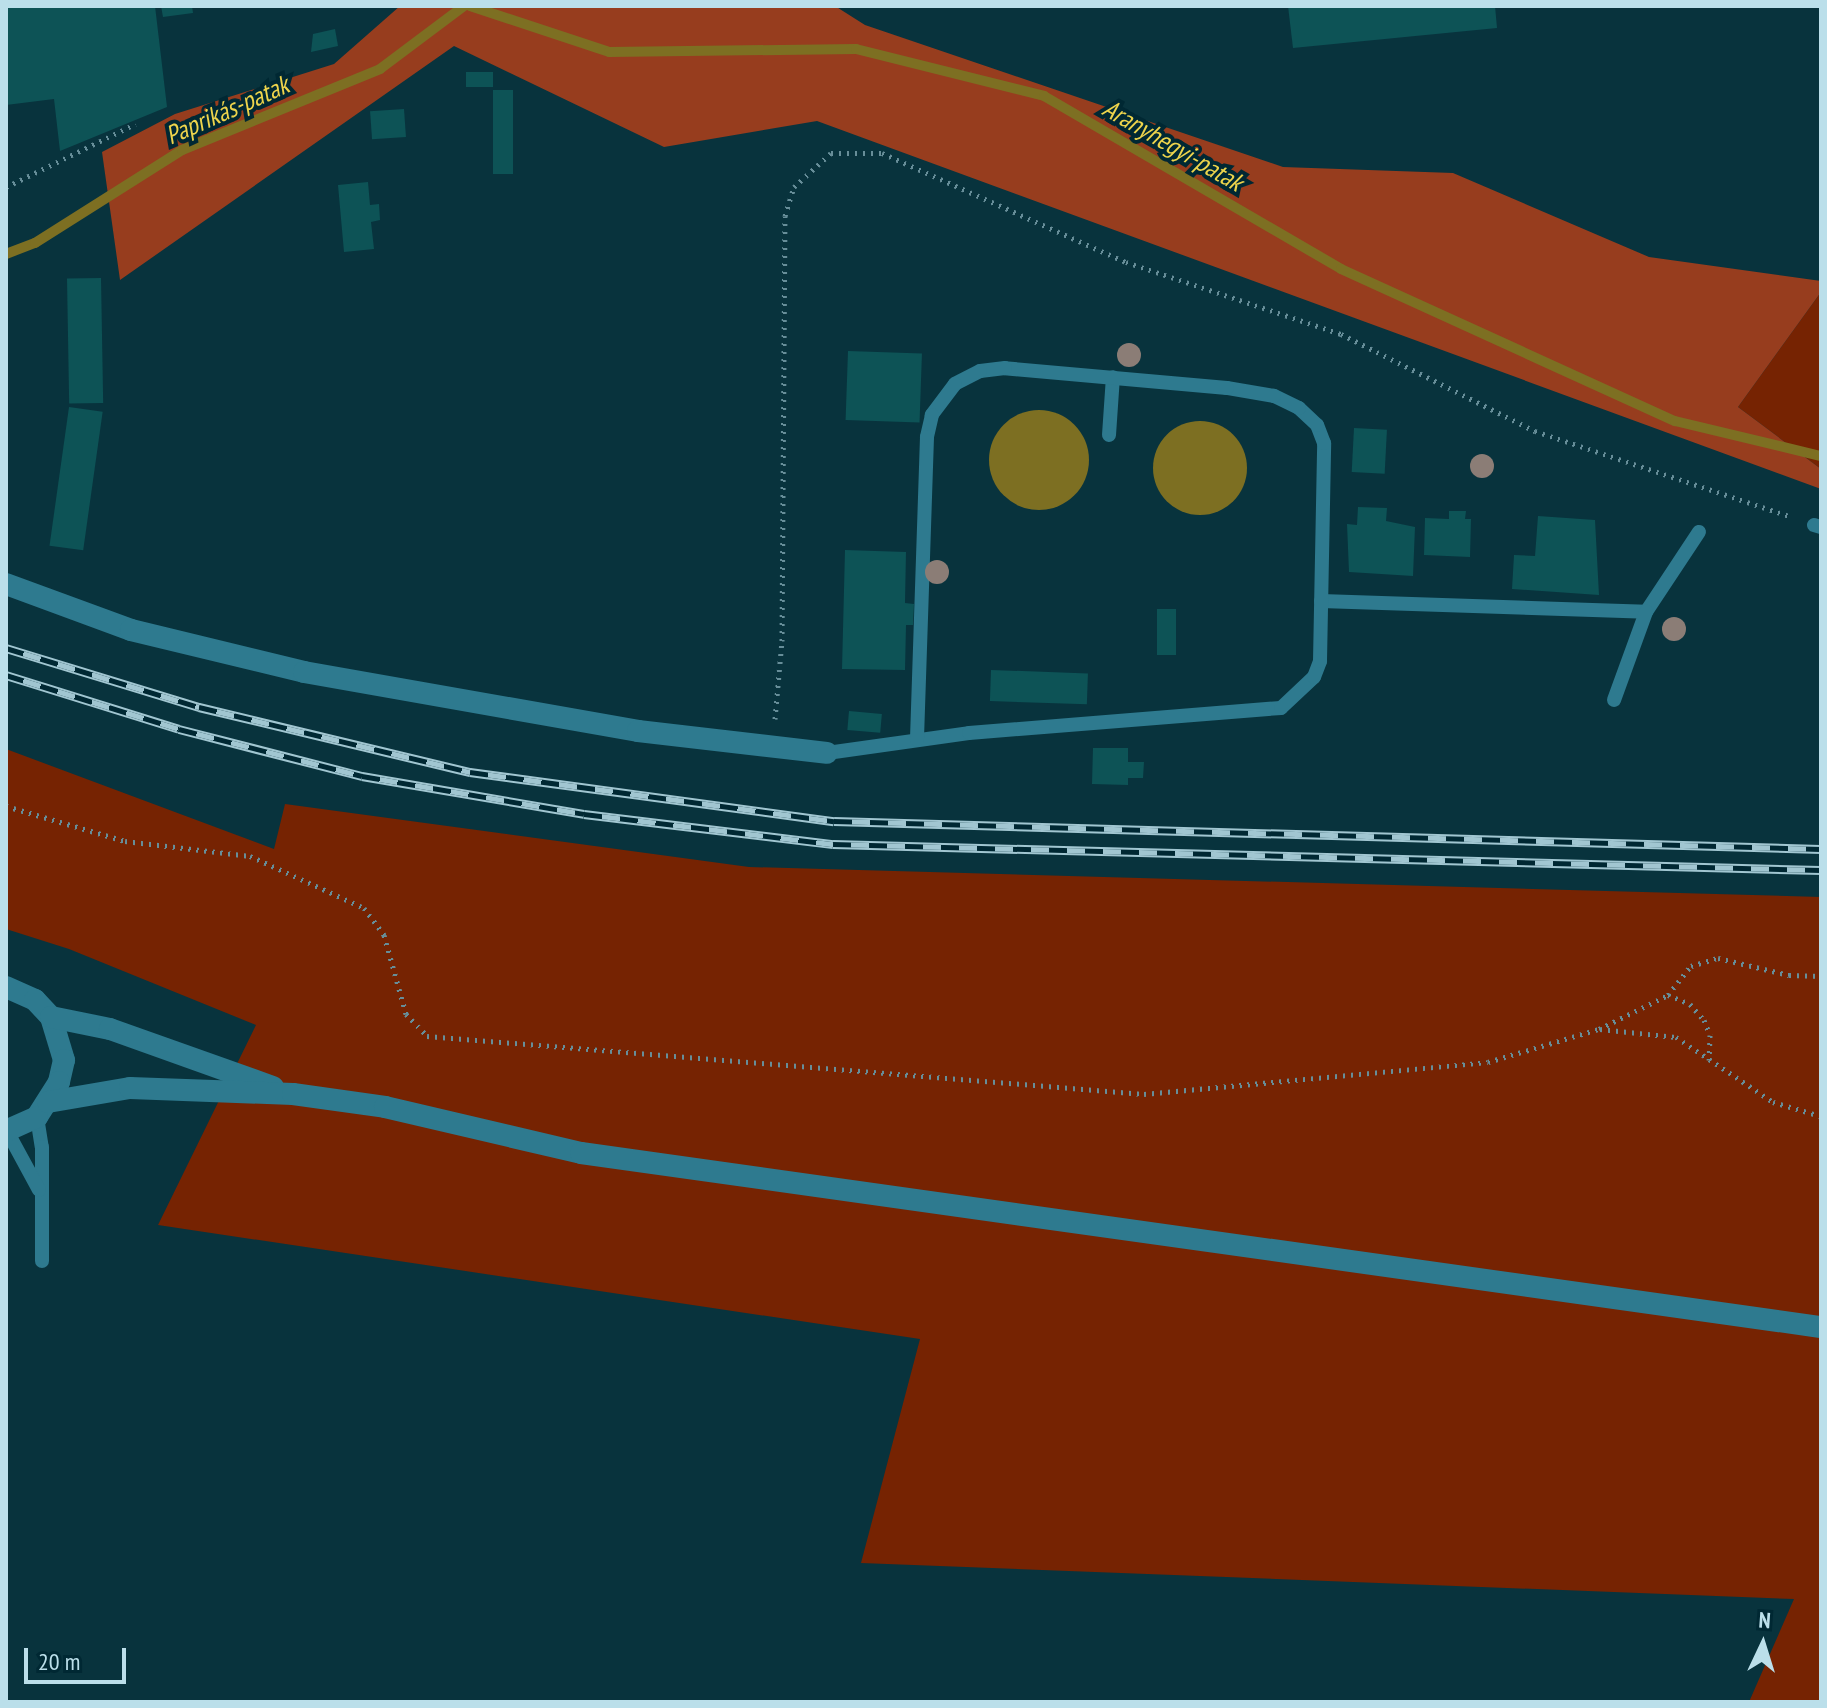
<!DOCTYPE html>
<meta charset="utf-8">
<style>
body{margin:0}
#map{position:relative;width:1827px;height:1708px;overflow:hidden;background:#08333d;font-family:"PT Sans Narrow",sans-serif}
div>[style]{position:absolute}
.green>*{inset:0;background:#762302}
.forest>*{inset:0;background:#973d1e}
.water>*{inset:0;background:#7d6f22}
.round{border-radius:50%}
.stream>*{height:10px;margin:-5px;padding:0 5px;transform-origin:5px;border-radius:5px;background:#7d6f22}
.building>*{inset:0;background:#0d5356;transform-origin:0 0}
.path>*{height:5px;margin-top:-2.5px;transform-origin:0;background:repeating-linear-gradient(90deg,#678e99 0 2px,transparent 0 8px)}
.service>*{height:14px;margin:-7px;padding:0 7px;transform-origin:7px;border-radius:7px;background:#2e7a8f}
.minor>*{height:22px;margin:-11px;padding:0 11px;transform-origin:11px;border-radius:11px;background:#2e7a8f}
.tertiary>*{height:22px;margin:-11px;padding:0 11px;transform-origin:11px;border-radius:11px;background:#2e7a8f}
.rail>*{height:9px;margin-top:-4.5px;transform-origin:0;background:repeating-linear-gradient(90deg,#002833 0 18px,#a1c6d1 0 36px);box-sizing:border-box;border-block:2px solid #a1c6d1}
.trees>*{width:24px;height:24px;margin:-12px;border-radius:50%;background:#8b7d76}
span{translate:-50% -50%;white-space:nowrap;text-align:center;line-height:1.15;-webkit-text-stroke:8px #002833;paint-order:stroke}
.water-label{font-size:26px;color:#edd44c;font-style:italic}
.frame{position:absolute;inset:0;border:8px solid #bbdfea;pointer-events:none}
.north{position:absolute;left:1723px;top:1604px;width:80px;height:80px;-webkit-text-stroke:6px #002833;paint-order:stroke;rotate:4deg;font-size:22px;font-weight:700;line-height:32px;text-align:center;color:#bbdfea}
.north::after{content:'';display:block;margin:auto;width:28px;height:36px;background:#bbdfea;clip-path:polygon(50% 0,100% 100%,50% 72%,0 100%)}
.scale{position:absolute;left:24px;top:1648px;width:102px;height:36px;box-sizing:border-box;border:4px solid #bbdfea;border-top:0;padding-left:10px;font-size:24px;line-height:28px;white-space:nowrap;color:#bbdfea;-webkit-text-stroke:6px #002833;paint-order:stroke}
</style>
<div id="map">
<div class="green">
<i style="clip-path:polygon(1821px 292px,1821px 469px,1738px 407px)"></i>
<i style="clip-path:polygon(6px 749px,274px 849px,285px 804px,749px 867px,1821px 897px,1821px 1702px,1749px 1702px,1794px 1599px,861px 1563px,920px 1339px,158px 1225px,256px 1025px,69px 949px,6px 929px)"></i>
</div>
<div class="forest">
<i style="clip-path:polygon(400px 6px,835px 6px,865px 25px,1283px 167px,1453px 173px,1649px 257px,1821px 281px,1821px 292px,1738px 407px,1821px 469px,1821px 489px,817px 121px,664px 147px,454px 46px,120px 280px,102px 152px,175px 114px,334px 64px)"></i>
</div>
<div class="water">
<i class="round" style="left:989px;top:410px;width:100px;height:100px"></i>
<i class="round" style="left:1153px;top:421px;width:94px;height:94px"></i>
</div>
<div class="stream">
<i style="left:470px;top:6px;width:146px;rotate:18.3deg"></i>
<i style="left:609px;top:52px;width:247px;rotate:-0.7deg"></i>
<i style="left:856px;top:49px;width:194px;rotate:14deg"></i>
<i style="left:1044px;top:96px;width:344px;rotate:30.2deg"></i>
<i style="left:1341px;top:269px;width:367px;rotate:24.5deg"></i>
<i style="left:1675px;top:421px;width:150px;rotate:13.5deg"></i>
<i style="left:6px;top:254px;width:31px;rotate:-21deg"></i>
<i style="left:35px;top:243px;width:174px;rotate:-32.3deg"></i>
<i style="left:182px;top:150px;width:214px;rotate:-22.2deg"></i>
<i style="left:380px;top:69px;width:105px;rotate:-36.9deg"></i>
</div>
<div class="building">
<i style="clip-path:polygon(6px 6px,155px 6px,167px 107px,60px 151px,54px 99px,6px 105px)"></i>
<i style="clip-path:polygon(161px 6px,192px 6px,193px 13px,163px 17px)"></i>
<i style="clip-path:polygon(1288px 6px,1495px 6px,1497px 28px,1293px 48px)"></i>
<i style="clip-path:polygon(335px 29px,338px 46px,311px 52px,313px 34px)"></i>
<i style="left:493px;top:72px;width:15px;height:27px;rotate:90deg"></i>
<i style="left:493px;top:90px;width:20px;height:84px"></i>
<i style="left:404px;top:109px;width:28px;height:34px;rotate:86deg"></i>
<i style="clip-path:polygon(368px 182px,370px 205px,379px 204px,380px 220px,371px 222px,374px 249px,344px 252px,338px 185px)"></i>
<i style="left:101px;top:278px;width:125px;height:34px;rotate:89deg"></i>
<i style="left:848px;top:351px;width:74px;height:69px;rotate:2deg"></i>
<i style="left:69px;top:407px;width:34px;height:140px;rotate:8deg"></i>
<i style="left:1354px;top:428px;width:33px;height:44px;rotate:3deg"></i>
<i style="clip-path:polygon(1358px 507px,1387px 508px,1386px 521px,1415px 527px,1413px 576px,1349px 572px,1347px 524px,1357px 525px)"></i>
<i style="clip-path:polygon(1449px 511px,1466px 511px,1465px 519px,1471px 519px,1470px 557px,1424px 555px,1425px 518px,1449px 519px)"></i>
<i style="clip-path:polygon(1538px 516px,1595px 520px,1599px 595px,1512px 589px,1514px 555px,1535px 556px)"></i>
<i style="clip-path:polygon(845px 550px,906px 552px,905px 603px,914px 604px,913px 625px,906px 625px,905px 670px,842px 669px)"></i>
<i style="left:1157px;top:609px;width:19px;height:46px"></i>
<i style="left:991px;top:670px;width:97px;height:31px;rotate:2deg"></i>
<i style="left:849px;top:711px;width:33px;height:19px;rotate:5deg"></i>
<i style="clip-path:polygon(1093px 748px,1128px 748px,1128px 762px,1144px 762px,1143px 778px,1128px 778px,1128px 785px,1092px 784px)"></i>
</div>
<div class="path">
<i style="left:6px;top:187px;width:144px;rotate:-26deg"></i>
<i style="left:775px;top:719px;width:78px;rotate:-84.9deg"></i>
<i style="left:782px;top:641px;width:425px;rotate:-89.6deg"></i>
<i style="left:785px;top:216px;width:30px;rotate:-73deg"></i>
<i style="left:794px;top:187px;width:50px;rotate:-42.6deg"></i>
<i style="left:831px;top:153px;width:51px"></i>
<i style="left:882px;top:153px;width:267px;rotate:24.1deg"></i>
<i style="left:1126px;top:262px;width:227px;rotate:18.5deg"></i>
<i style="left:1341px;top:334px;width:217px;rotate:26.6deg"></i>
<i style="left:1535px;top:431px;width:271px;rotate:18.5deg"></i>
<i style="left:6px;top:806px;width:124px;rotate:16.4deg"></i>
<i style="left:125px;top:841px;width:126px;rotate:6.8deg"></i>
<i style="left:250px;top:856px;width:125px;rotate:24.5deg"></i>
<i style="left:364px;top:908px;width:34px;rotate:53deg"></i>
<i style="left:384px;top:935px;width:82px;rotate:74.4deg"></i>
<i style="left:406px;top:1014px;width:30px;rotate:46deg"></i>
<i style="left:427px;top:1036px;width:719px;rotate:4.62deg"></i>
<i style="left:1144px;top:1094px;width:345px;rotate:-5.3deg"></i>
<i style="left:1488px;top:1062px;width:116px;rotate:-16.6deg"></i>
<i style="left:1599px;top:1029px;width:77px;rotate:-26.2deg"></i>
<i style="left:1668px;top:995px;width:37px;rotate:-52deg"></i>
<i style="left:1691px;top:966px;width:28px;rotate:-17deg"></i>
<i style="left:1718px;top:958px;width:73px;rotate:13.5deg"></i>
<i style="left:1789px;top:975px;width:32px;rotate:2deg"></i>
<i style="left:1668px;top:995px;width:24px;rotate:22deg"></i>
<i style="left:1690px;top:1004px;width:21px;rotate:49deg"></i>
<i style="left:1704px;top:1020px;width:16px;rotate:68deg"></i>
<i style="left:1710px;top:1035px;width:25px;rotate:92deg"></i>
<i style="left:1600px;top:1029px;width:76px;rotate:6deg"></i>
<i style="left:1676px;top:1037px;width:117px;rotate:33.8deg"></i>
<i style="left:1773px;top:1102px;width:50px;rotate:16.3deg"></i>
</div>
<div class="service">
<i style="left:1109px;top:435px;width:58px;rotate:-86.1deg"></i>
<i style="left:1814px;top:525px;width:7px;rotate:16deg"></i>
<i style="left:1321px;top:601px;width:325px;rotate:1.9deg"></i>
<i style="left:1646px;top:612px;width:96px;rotate:-56.5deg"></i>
<i style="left:1614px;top:700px;width:94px;rotate:-70deg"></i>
<i style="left:827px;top:753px;width:143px;rotate:-8deg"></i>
<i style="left:969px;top:733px;width:313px;rotate:-4.6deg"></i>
<i style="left:1281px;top:708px;width:45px;rotate:-43.2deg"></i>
<i style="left:1314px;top:677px;width:17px;rotate:-69deg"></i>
<i style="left:1320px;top:661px;width:218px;rotate:-88.9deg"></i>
<i style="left:1324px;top:443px;width:19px;rotate:-111deg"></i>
<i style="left:1317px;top:425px;width:25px;rotate:-137deg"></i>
<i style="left:1299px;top:408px;width:28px;rotate:-154deg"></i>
<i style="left:1274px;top:396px;width:48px;rotate:-170.3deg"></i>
<i style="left:1227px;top:388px;width:223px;rotate:-174.9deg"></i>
<i style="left:1005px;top:368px;width:25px;rotate:173deg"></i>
<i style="left:980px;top:371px;width:28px;rotate:153deg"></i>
<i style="left:955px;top:384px;width:39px;rotate:127deg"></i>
<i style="left:932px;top:415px;width:23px;rotate:103deg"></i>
<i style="left:927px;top:437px;width:303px;rotate:91.9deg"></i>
<i style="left:37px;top:1117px;width:30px;rotate:81deg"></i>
<i style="left:42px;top:1147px;width:114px;rotate:90deg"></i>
<i style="left:7px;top:1131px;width:67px;rotate:61.5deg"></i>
</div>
<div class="minor">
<i style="left:6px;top:584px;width:133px;rotate:20.2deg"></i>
<i style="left:131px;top:630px;width:178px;rotate:13.6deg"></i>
<i style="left:304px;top:672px;width:339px;rotate:10deg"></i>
<i style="left:638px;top:731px;width:190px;rotate:6.6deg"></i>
</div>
<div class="tertiary">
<i style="left:6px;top:987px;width:32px;rotate:24deg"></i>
<i style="left:35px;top:1000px;width:23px;rotate:47deg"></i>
<i style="left:51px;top:1017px;width:45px;rotate:73.2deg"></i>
<i style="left:64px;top:1060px;width:23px;rotate:103deg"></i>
<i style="left:59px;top:1082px;width:41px;rotate:122.2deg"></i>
<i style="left:37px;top:1117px;width:34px;rotate:156deg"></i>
<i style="left:51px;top:1017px;width:60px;rotate:11.5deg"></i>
<i style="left:110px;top:1029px;width:173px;rotate:19.6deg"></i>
<i style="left:48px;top:1102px;width:83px;rotate:-9.7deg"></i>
<i style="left:130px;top:1088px;width:163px;rotate:2.1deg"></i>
<i style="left:293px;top:1094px;width:93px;rotate:8deg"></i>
<i style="left:385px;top:1107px;width:201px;rotate:13.2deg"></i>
<i style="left:581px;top:1153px;width:1252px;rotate:7.99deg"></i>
</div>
<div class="rail">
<i style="left:6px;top:648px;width:202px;rotate:17deg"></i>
<i style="left:199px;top:707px;width:279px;rotate:13.5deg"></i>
<i style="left:470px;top:772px;width:367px;rotate:7.7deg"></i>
<i style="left:834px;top:821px;width:987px;rotate:1.62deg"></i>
<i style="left:6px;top:675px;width:181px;rotate:17.3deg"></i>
<i style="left:179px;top:729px;width:189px;rotate:14.4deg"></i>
<i style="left:362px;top:776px;width:225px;rotate:9.7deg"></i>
<i style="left:584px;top:814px;width:251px;rotate:6.9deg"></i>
<i style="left:833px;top:844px;width:988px;rotate:1.51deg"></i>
</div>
<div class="trees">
<i style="left:1129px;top:355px"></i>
<i style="left:1482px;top:466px"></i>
<i style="left:937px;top:572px"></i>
<i style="left:1674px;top:629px"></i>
</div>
<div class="water-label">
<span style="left:227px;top:110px;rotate:-24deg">Paprikás-patak</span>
<span style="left:1173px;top:145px;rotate:30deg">Aranyhegyi-patak</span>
</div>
<div class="frame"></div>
<div class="north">N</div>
<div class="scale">20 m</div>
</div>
